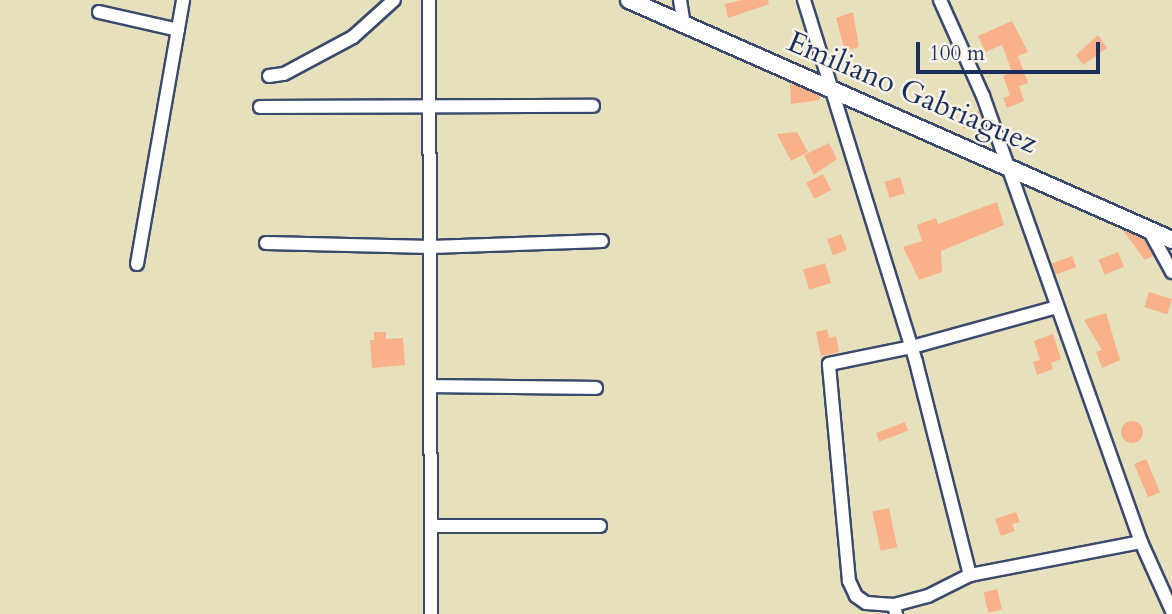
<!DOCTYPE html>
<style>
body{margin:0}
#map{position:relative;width:1172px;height:614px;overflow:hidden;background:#e7e0bc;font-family:Cardo,serif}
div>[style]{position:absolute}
.building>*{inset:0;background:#f8b188;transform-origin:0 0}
.round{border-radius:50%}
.roads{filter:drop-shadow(2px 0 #3a4a6c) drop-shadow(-2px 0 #3a4a6c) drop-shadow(0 2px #3a4a6c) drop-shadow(0 -2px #3a4a6c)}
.minor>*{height:12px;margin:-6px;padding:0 6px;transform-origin:6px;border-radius:6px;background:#fff}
.major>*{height:16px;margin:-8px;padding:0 8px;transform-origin:8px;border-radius:8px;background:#fff}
span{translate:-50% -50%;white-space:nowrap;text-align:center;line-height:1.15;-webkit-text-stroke:5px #f7f3e8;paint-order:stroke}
.street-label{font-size:30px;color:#1b2f5e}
.scale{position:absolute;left:916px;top:42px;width:184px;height:32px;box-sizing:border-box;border:4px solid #1b2f5e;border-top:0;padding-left:9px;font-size:21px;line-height:24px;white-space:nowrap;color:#1b2f5e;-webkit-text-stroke:5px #f7f3e8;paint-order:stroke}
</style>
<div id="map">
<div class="building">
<i style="clip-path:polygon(742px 0,768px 0,769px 4px,728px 18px,725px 4px)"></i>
<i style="clip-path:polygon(853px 12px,859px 47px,845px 51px,836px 18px)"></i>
<i style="clip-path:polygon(1012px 21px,1028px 52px,1018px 56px,1028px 83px,1019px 86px,1024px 101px,1007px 108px,1003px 98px,1010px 95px,1003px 76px,1012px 72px,1002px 45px,985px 52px,978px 36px)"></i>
<i style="clip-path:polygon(1098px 35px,1107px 48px,1083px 65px,1076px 55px)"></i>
<i style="clip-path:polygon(790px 83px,819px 95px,820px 100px,791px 104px)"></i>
<i style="left:979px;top:111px;width:12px;height:21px;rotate:70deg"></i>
<i style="clip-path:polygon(797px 132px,808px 152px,791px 161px,777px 134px)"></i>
<i style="clip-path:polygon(829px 143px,837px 159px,814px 175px,804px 155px)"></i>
<i style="left:823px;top:174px;width:18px;height:19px;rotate:63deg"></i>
<i style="left:900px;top:177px;width:17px;height:16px;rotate:73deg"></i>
<i style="clip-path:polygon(997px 202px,1004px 225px,941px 251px,942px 272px,919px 280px,903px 247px,922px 241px,917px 225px,936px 218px,938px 224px)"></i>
<i style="clip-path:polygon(1122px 229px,1144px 239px,1153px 256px,1145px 260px)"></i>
<i style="left:841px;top:234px;width:17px;height:15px;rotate:69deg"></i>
<i style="left:1118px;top:252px;width:16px;height:21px;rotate:68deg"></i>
<i style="left:1072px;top:256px;width:12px;height:22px;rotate:70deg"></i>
<i style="left:825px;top:263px;width:21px;height:23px;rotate:73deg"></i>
<i style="left:1149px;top:292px;width:24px;height:16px;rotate:17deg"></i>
<i style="clip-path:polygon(1106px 313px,1120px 360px,1102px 368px,1096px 352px,1102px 350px,1084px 320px)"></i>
<i style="clip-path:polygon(827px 329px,829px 338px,836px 336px,839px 352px,821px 356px,816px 332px)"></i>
<i style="clip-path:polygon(374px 332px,386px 332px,386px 339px,403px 338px,405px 365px,372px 368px,370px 340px,374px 340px)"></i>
<i style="clip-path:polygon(1053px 334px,1061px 359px,1051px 363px,1053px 369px,1037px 375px,1033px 362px,1040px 360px,1034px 341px)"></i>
<i class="round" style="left:1121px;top:421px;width:22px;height:22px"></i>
<i style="left:905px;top:422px;width:9px;height:31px;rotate:69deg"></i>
<i style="left:1146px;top:459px;width:36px;height:13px;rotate:67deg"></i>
<i style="left:889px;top:508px;width:40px;height:17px;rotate:78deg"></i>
<i style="clip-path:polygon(1016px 512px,1020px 522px,1012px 524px,1015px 531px,1001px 536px,995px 519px)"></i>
<i style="left:997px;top:589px;width:21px;height:14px;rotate:76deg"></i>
</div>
<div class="roads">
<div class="minor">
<i style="left:429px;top:0;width:614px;rotate:89.81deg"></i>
<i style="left:680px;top:0;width:24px;rotate:81deg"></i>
<i style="left:804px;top:0;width:379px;rotate:72.8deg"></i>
<i style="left:916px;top:362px;width:220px;rotate:75.8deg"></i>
<i style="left:940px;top:0;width:105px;rotate:65.9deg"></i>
<i style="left:983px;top:96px;width:473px;rotate:70.5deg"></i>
<i style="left:1141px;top:542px;width:76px;rotate:65.8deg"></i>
<i style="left:99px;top:12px;width:81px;rotate:12.8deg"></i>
<i style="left:269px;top:76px;width:15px;rotate:-8deg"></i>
<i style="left:284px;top:74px;width:78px;rotate:-28.2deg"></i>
<i style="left:353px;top:37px;width:55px;rotate:-42.1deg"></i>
<i style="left:260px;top:107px;width:333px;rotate:-0.2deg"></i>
<i style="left:1149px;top:230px;width:48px;rotate:61.3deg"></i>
<i style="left:266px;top:243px;width:165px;rotate:1.4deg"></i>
<i style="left:431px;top:247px;width:171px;rotate:-2deg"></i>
<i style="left:137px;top:264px;width:268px;rotate:-80.1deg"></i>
<i style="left:432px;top:386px;width:164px;rotate:0.7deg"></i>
<i style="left:432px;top:526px;width:168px"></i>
<i style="left:894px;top:605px;width:28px;rotate:-176deg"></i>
<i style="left:866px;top:603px;width:12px;rotate:-145deg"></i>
<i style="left:856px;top:596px;width:17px;rotate:-115deg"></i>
<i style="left:849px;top:581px;width:218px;rotate:-95.3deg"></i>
<i style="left:829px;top:364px;width:85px;rotate:-11.6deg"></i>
<i style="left:912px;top:347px;width:150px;rotate:-15.4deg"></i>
<i style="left:896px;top:614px;width:9px;rotate:-103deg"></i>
<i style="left:894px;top:605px;width:35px;rotate:-15deg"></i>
<i style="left:928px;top:596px;width:47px;rotate:-26.6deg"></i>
<i style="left:970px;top:575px;width:174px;rotate:-10.9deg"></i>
</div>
<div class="major">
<i style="left:629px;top:0;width:594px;rotate:23.84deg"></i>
</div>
</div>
<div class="street-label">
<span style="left:912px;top:93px;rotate:23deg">Emiliano Gabriaguez</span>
</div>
<div class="scale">100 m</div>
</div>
